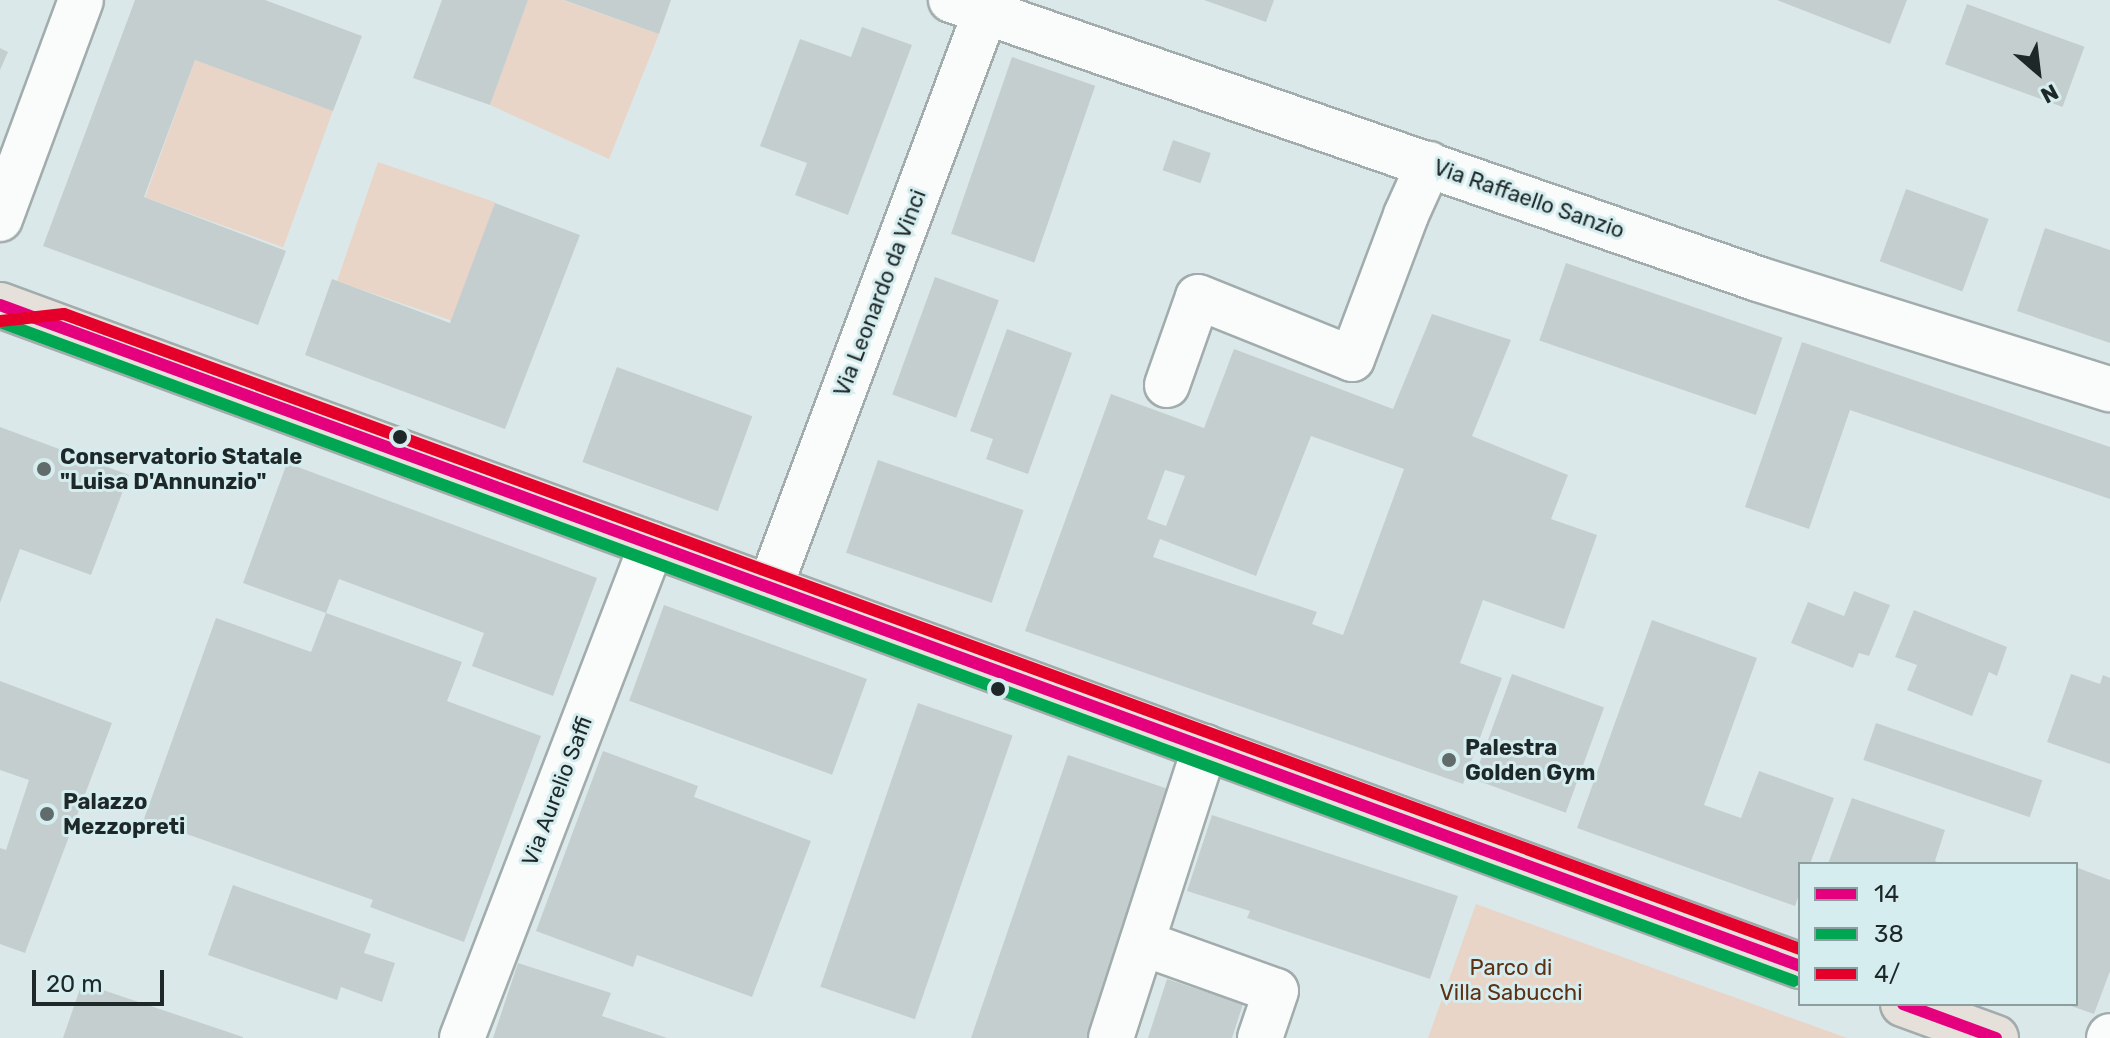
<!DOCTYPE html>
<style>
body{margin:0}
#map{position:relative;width:2110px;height:1038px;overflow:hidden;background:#dbe8e9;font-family:Rubik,sans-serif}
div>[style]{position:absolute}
.green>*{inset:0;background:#e8d5c8;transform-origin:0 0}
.building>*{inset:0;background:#c4cecf;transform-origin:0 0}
.roads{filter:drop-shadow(2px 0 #a2acac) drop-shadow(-2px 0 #a2acac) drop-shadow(0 2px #a2acac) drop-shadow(0 -2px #a2acac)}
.minor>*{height:44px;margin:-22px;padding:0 22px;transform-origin:22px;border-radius:22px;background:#fafcfc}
.major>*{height:44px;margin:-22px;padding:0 22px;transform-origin:22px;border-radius:22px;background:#e6e0db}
.bus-1>*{height:12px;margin:-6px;padding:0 6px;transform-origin:6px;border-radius:6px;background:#e5007d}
.bus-2>*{height:12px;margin:-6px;padding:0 6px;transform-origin:6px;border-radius:6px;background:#00a651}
.bus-3>*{height:12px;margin:-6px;padding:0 6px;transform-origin:6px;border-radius:6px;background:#e4002b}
.dots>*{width:22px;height:22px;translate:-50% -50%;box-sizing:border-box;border:4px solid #d5edef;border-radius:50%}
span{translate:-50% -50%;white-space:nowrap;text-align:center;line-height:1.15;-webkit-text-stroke:6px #d5edef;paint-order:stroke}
.street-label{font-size:22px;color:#1f2829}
.poi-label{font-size:22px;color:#1f2829;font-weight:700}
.left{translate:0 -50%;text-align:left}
.park-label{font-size:22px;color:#5e3014}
.legend{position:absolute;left:1798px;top:862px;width:280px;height:144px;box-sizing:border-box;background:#d5edef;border:2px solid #8c9ea0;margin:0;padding:10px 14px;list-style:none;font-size:24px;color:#1f2829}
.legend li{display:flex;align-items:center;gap:16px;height:40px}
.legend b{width:40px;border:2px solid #8c9ea0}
.north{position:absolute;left:1998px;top:32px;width:80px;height:80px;-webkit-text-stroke:6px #d5edef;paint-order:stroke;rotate:152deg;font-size:22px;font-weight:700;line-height:32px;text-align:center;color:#1f2829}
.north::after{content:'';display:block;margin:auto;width:28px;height:36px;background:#1f2829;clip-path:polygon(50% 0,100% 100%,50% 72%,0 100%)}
.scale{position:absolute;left:32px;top:970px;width:132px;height:36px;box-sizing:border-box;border:4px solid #1f2829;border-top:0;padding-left:10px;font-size:24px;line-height:28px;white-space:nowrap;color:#1f2829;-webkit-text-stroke:6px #d5edef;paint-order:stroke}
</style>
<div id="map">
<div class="green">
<i style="clip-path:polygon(528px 0,563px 0,659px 34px,609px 159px,490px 105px)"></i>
<i style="left:195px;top:60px;width:147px;height:146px;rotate:20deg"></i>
<i style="left:378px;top:162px;width:124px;height:126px;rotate:19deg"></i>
<i style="clip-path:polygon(1476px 904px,1528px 923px,1847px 1038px,1428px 1038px)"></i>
</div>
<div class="building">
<i style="clip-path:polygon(135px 0,265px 0,362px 36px,333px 111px,195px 60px,144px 197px,286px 251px,258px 325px,43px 246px)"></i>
<i style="clip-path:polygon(442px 0,528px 0,490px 105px,413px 78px)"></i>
<i style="clip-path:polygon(564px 0,671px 0,659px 34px)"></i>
<i style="clip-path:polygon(1204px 0,1274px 0,1266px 22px)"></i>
<i style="clip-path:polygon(1777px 0,1907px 0,1890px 44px)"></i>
<i style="left:1967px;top:4px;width:125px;height:64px;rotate:20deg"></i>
<i style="clip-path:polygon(862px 27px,912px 45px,848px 215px,795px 195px,807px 163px,760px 146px,800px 39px,851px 57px)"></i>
<i style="clip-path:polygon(0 48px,8px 52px,0 70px)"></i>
<i style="left:1012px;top:57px;width:88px;height:187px;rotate:19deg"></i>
<i style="left:1173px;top:140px;width:40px;height:32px;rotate:19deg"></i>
<i style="left:1906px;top:189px;width:88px;height:77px;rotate:20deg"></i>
<i style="clip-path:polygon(495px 203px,580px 235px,505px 429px,305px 355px,332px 279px,450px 323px)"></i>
<i style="clip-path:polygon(2045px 228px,2110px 250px,2110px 343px,2017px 311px)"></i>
<i style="left:1566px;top:263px;width:229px;height:82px;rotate:19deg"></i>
<i style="left:935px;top:277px;width:68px;height:125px;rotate:20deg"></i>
<i style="clip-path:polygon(evenodd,1432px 314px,1511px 340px,1472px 436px,1568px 475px,1551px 519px,1597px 535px,1564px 629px,1483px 600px,1460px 663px,1502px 678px,1463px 784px,1025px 631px,1111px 394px,1204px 428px,1234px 349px,1393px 409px,1432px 314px,1311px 436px,1404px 469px,1343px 635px,1312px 624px,1317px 612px,1153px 557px,1160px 539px,1256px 576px,1311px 436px,1432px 314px,1165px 470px,1185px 476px,1166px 526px,1147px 519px,1165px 470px)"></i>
<i style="clip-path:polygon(1007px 329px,1072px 353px,1028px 474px,986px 459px,993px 439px,970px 431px)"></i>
<i style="clip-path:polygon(1802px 342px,2110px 447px,2110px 499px,1850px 410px,1809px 529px,1745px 507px)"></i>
<i style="left:617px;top:367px;width:144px;height:101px;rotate:20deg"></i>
<i style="clip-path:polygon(0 427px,129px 475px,91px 575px,20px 549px,0 603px)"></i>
<i style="left:878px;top:460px;width:154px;height:98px;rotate:19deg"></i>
<i style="clip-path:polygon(287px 463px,597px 578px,553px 696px,472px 666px,484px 633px,339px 579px,326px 613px,243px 583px)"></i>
<i style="clip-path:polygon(1854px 591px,1890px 605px,1869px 656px,1859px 653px,1853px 668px,1791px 643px,1808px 602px,1844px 616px)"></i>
<i style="left:664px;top:605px;width:216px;height:102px;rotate:20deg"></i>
<i style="clip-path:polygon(1914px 610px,2007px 647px,1997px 676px,1989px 672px,1972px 716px,1907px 690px,1917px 665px,1895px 657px)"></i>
<i style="clip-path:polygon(326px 613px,462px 662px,447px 701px,541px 736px,464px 942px,370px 907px,373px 900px,144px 819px,216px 618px,311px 652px)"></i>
<i style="clip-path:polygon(1652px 620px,1757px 658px,1704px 805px,1741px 818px,1759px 771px,1834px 798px,1810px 864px,1800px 864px,1800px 892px,1795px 906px,1577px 828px)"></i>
<i style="left:1512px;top:674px;width:98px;height:112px;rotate:20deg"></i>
<i style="clip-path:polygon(2071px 674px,2100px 684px,2103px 675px,2110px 678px,2110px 764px,2047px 742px)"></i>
<i style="clip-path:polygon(0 681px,112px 723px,25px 953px,0 944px,0 848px,6px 850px,29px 780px,0 770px)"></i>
<i style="left:918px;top:703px;width:100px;height:300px;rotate:19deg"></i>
<i style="left:1876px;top:723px;width:176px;height:39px;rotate:19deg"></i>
<i style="clip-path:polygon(603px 751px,698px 786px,694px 797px,811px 841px,752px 997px,637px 955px,633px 967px,536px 931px)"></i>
<i style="clip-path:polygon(1068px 755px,1174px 791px,1147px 873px,1089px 1038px,971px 1038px)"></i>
<i style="clip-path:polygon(1852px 798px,1945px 830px,1935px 861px,1942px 864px,1828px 864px)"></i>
<i style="clip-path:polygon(1212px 815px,1458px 896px,1430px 979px,1247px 918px,1250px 911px,1187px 891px)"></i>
<i style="clip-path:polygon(2078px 868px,2110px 880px,2110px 971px,2094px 1014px,2065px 1004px,2076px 1004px)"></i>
<i style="clip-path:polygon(233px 885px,371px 934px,364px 953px,395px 963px,382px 1002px,341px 987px,337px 1000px,208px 955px)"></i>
<i style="clip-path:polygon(518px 963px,611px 993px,602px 1016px,667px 1038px,493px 1038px)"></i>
<i style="clip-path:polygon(1167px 979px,1243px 1004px,1232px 1038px,1148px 1038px)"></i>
<i style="clip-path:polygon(82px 983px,243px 1037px,243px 1038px,63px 1038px)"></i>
</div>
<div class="roads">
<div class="minor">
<i style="left:951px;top:0;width:854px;rotate:19.07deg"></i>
<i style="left:1758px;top:279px;width:369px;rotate:17.4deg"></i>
<i style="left:0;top:219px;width:233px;rotate:-69.7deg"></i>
<i style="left:1167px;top:385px;width:93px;rotate:-70.6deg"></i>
<i style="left:1198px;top:297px;width:166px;rotate:21.9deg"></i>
<i style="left:1352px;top:359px;width:154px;rotate:-69.4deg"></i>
<i style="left:1406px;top:215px;width:56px;rotate:-65.7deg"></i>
<i style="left:770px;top:587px;width:627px;rotate:-69.45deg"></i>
<i style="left:1142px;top:943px;width:142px;rotate:19.7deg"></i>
<i style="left:1276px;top:991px;width:50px;rotate:108.8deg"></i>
<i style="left:462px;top:1038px;width:529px;rotate:-68.96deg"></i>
<i style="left:1111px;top:1038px;width:306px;rotate:-72.1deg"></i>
<i style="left:2109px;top:1038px;width:2px;rotate:-63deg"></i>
</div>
<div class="major">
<i style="left:0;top:305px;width:1918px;rotate:20.16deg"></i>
<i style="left:1903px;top:1004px;width:99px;rotate:20.1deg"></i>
</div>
</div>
<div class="bus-1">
<i style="left:0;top:305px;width:1918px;rotate:20.16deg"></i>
<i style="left:1903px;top:1004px;width:99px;rotate:20.1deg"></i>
</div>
<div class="bus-2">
<i style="left:0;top:322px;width:1911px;rotate:20.17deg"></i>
</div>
<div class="bus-3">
<i style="left:0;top:321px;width:64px;rotate:-6.2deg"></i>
<i style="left:64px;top:314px;width:1848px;rotate:20.09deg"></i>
</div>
<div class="dots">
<i style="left:400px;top:437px;background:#1f2829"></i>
<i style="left:44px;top:469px;background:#616b6c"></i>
<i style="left:998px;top:689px;background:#1f2829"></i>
<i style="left:1449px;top:760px;background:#616b6c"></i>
<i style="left:47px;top:814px;background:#616b6c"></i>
</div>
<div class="street-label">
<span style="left:1529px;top:199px;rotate:19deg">Via Raffaello Sanzio</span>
<span style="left:880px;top:293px;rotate:-69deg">Via Leonardo da Vinci</span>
<span style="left:557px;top:791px;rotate:-69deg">Via Aurelio Saffi</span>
</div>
<div class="poi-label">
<span class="left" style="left:60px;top:469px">Conservatorio Statale<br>"Luisa D'Annunzio"</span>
<span class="left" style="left:1465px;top:760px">Palestra<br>Golden Gym</span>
<span class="left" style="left:63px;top:814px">Palazzo<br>Mezzopreti</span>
</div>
<div class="park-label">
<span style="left:1511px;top:980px">Parco di<br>Villa Sabucchi</span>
</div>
<ul class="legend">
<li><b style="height:10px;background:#e5007d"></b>14</li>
<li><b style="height:10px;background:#00a651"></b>38</li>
<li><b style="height:10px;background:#e4002b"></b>4/</li>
</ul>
<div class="north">N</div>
<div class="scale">20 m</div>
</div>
